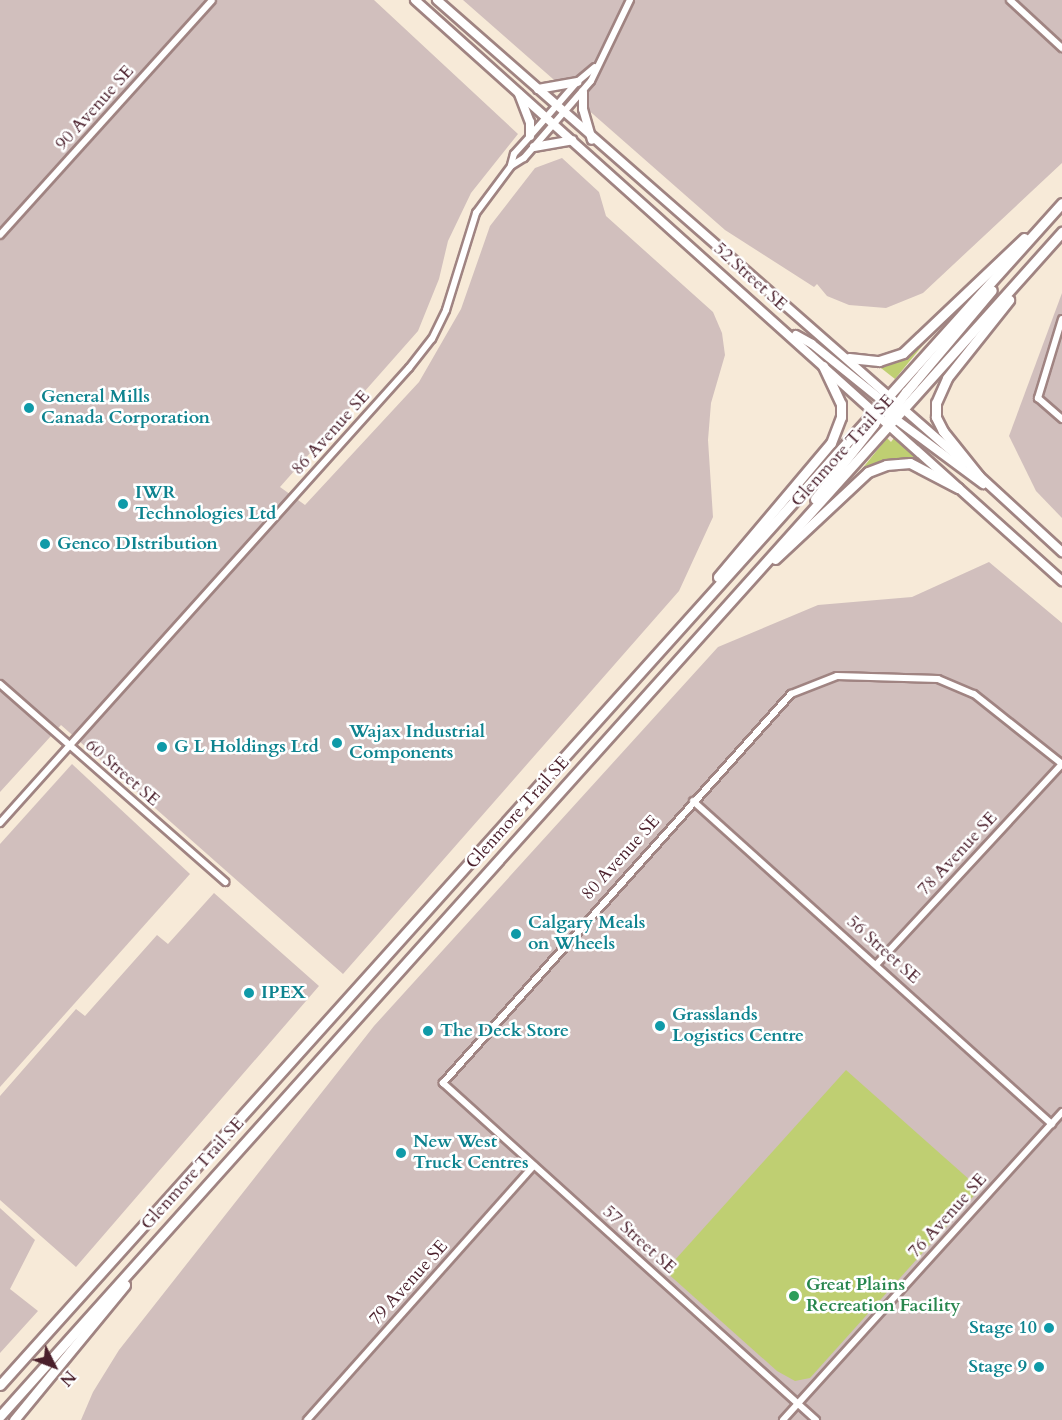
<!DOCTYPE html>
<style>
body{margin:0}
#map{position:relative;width:1062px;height:1420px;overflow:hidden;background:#f7ead8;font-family:Cardo,serif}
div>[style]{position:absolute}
.industrial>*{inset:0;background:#d1bfbd}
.green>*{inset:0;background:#bfcf72}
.roads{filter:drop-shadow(2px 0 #a08482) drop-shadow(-2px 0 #a08482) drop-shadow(0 2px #a08482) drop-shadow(0 -2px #a08482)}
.street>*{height:6px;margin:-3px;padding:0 3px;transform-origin:3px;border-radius:3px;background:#fff}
.secondary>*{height:8px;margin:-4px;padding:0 4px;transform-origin:4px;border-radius:4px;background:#fff}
.primary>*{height:9px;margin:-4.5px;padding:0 4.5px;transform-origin:4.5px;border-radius:4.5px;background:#fff}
.dots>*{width:16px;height:16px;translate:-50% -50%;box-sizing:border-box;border:3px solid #fff;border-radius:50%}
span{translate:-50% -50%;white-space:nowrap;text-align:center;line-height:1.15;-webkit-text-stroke:5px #fff;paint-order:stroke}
.street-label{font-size:18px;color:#4a1f2b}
.culture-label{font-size:18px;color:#0d838f;font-weight:700}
.left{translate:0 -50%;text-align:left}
.right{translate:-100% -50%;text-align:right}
.leisure-label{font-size:18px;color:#27864d;font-weight:700}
.north{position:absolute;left:24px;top:1336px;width:60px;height:60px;-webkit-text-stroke:4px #fff;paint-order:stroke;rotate:132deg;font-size:16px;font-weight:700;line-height:24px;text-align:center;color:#4a1f2b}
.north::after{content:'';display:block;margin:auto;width:21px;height:27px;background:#4a1f2b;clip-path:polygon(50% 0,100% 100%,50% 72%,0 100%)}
</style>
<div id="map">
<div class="industrial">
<i style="clip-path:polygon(0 0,374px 0,518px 134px,471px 193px,448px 241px,439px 279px,418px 331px,280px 487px,305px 505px,419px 382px,461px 309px,490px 226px,535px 168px,562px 158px,599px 192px,606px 216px,713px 312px,722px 333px,725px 355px,711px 403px,708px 440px,713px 517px,679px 591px,343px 974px,61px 725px,0 792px)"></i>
<i style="clip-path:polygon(463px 0,1062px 0,1062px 163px,923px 293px,886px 308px,849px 305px,827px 296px,817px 284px,814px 287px,725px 230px)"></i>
<i style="clip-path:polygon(1062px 293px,1062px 518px,1036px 491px,1009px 436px)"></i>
<i style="clip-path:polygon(989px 562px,1062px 623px,1062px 1420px,81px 1420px,93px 1392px,119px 1350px,374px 1026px,718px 647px,818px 605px,912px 597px)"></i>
<i style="clip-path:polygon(72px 764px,190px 874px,0 1087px,0 844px)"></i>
<i style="clip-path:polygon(214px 893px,319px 986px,76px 1267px,0 1200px,0 1096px,76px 1009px,85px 1016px,157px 935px,168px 944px)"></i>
<i style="clip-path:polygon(0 1208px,35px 1240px,10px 1289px,38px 1311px,0 1353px)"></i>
</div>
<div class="green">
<i style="clip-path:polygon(932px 334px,895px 379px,881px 368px,912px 351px)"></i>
<i style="clip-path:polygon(887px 438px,891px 442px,894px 438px,917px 458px,886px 460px,853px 480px)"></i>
<i style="clip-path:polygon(846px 1070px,980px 1189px,810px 1378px,795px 1381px,777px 1371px,665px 1271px)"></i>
</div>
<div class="roads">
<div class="street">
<i style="left:1010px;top:0;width:71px;rotate:42.7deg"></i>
<i style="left:511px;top:165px;width:11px;rotate:-75deg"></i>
<i style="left:514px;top:154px;width:24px;rotate:-48deg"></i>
<i style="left:530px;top:136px;width:72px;rotate:-49deg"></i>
<i style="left:577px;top:82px;width:23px;rotate:-40deg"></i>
<i style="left:0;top:235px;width:316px;rotate:-47.9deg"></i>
<i style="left:1062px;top:319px;width:83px;rotate:106.9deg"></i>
<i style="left:1038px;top:398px;width:32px;rotate:41deg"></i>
<i style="left:0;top:684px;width:300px;rotate:41.3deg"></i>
<i style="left:693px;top:801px;width:483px;rotate:42deg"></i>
<i style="left:0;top:823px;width:612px;rotate:-48.05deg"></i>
<i style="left:409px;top:368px;width:37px;rotate:-52deg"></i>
<i style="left:432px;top:339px;width:32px;rotate:-64deg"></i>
<i style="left:446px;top:310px;width:102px;rotate:-72.8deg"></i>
<i style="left:476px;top:213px;width:59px;rotate:-53.3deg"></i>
<i style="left:511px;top:166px;width:15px;rotate:-32deg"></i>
<i style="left:524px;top:158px;width:102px;rotate:-49deg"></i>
<i style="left:591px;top:81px;width:90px;rotate:-64.3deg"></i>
<i style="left:307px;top:1420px;width:341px;rotate:-48.3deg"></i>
<i style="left:783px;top:1420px;width:416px;rotate:-47.8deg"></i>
<i style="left:816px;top:1420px;width:503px;rotate:-137.9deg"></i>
<i style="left:443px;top:1083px;width:522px;rotate:-48.18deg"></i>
<i style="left:791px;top:694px;width:49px;rotate:-21.4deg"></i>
<i style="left:837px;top:676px;width:101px;rotate:1.7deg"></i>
<i style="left:938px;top:679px;width:39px;rotate:23deg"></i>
<i style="left:974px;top:694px;width:112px;rotate:38.5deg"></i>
<i style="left:1062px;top:764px;width:272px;rotate:132.8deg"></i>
</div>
<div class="secondary">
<i style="left:415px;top:0;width:870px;rotate:41.92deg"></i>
<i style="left:437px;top:0;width:702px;rotate:41.25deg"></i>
<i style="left:538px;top:89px;width:40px;rotate:-10deg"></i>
<i style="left:583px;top:92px;width:17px;rotate:90deg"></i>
<i style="left:583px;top:109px;width:32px;rotate:74deg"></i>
<i style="left:519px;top:94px;width:30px;rotate:69deg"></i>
<i style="left:530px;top:122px;width:14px;rotate:90deg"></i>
<i style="left:534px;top:147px;width:39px;rotate:-10deg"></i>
<i style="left:796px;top:335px;width:18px;rotate:29deg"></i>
<i style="left:812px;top:344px;width:97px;rotate:38.8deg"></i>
<i style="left:890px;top:415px;width:116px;rotate:36.6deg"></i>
<i style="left:974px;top:471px;width:120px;rotate:42.6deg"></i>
</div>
<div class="primary">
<i style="left:849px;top:358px;width:30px;rotate:6deg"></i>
<i style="left:879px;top:361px;width:25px;rotate:-18deg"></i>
<i style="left:903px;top:353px;width:167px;rotate:-43.5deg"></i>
<i style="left:889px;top:425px;width:10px;rotate:-90deg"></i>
<i style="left:889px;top:415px;width:29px;rotate:-54deg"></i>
<i style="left:906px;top:392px;width:133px;rotate:-49.9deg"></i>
<i style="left:979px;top:476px;width:58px;rotate:-128.7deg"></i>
<i style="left:943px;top:431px;width:16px;rotate:-117deg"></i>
<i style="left:936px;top:417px;width:14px;rotate:-90deg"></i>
<i style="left:936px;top:403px;width:27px;rotate:-66deg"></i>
<i style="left:947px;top:378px;width:100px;rotate:-51.5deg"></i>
<i style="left:815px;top:499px;width:95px;rotate:-51.8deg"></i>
<i style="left:874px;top:424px;width:28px;rotate:-60deg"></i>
<i style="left:775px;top:559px;width:127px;rotate:-43.1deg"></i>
<i style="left:868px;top:472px;width:19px;rotate:-21deg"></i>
<i style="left:886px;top:465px;width:24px;rotate:-5deg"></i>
<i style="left:910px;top:463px;width:54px;rotate:27.5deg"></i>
<i style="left:718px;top:577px;width:175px;rotate:-49.9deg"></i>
<i style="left:831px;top:443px;width:28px;rotate:-69deg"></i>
<i style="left:841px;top:417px;width:13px;rotate:-90deg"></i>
<i style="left:841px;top:404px;width:42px;rotate:-115.3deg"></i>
<i style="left:0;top:1385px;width:1589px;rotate:-48.06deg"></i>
<i style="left:0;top:1416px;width:1591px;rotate:-48.11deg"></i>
<i style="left:14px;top:1420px;width:175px;rotate:-50.6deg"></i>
</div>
</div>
<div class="dots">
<i style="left:29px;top:408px;background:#0f9aa8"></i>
<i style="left:123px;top:504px;background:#0f9aa8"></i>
<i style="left:45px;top:544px;background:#0f9aa8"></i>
<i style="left:337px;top:743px;background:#0f9aa8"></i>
<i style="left:162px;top:747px;background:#0f9aa8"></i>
<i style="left:516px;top:934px;background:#0f9aa8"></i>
<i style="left:249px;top:993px;background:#0f9aa8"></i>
<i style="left:660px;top:1026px;background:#0f9aa8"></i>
<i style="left:428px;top:1031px;background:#0f9aa8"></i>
<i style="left:401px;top:1153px;background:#0f9aa8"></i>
<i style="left:794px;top:1296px;background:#2e9e5b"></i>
<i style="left:1049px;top:1328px;background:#0f9aa8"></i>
<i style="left:1039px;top:1367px;background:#0f9aa8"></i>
</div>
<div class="street-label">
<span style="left:95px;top:108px;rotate:-48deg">90 Avenue SE</span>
<span style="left:750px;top:277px;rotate:42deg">52 Street SE</span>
<span style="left:331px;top:433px;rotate:-48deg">86 Avenue SE</span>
<span style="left:843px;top:451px;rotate:-48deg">Glenmore Trail SE</span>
<span style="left:122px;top:773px;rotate:41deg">60 Street SE</span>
<span style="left:518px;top:813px;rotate:-48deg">Glenmore Trail SE</span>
<span style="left:958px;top:854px;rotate:-47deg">78 Avenue SE</span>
<span style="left:621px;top:858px;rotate:-48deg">80 Avenue SE</span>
<span style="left:883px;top:950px;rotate:42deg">56 Street SE</span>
<span style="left:193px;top:1174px;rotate:-48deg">Glenmore Trail SE</span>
<span style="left:948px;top:1216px;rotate:-48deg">76 Avenue SE</span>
<span style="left:639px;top:1240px;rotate:42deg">57 Street SE</span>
<span style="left:409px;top:1283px;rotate:-48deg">79 Avenue SE</span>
</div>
<div class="culture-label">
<span class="left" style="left:41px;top:408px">General Mills<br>Canada Corporation</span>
<span class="left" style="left:135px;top:504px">IWR<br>Technologies Ltd</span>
<span class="left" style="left:57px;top:544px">Genco DIstribution</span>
<span class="left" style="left:349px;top:743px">Wajax Industrial<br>Components</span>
<span class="left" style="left:174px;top:747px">G L Holdings Ltd</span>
<span class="left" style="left:528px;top:934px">Calgary Meals<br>on Wheels</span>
<span class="left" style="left:261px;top:993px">IPEX</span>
<span class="left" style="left:672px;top:1026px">Grasslands<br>Logistics Centre</span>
<span class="left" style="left:440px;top:1031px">The Deck Store</span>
<span class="left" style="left:413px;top:1153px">New West<br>Truck Centres</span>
<span class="right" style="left:1037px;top:1328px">Stage 10</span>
<span class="right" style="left:1027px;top:1367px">Stage 9</span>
</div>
<div class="leisure-label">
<span class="left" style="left:806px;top:1296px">Great Plains<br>Recreation Facility</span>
</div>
<div class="north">N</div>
</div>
